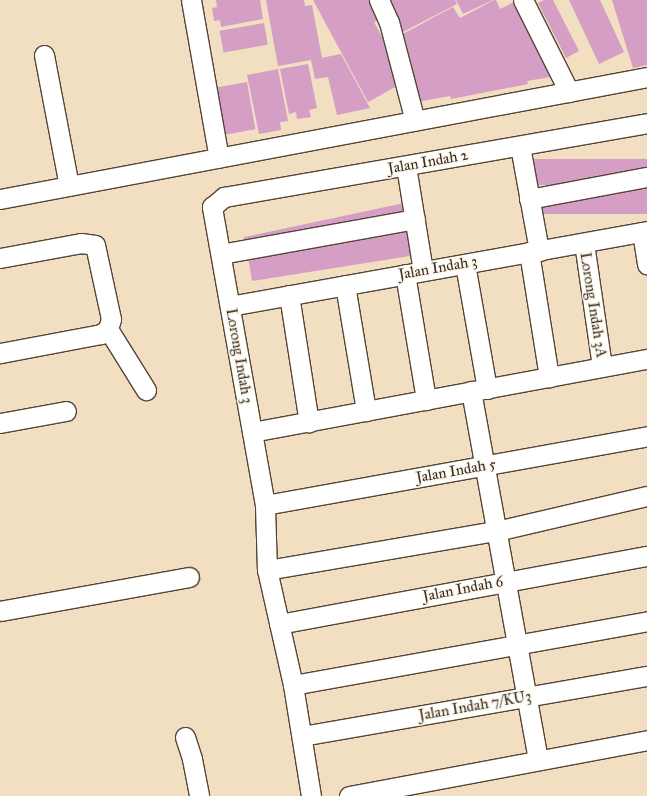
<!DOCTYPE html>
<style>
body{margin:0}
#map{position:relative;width:647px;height:796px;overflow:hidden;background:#f2dec1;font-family:"IM FELL Great Primer",serif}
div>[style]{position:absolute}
.building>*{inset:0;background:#d49ec5;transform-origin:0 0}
.roads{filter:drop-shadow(1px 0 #564536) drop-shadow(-1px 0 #564536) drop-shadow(0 1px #564536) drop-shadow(0 -1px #564536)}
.minor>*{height:19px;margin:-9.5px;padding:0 9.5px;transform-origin:9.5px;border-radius:9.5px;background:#fff}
span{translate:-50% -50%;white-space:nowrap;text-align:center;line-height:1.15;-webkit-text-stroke:3px #fbf7ec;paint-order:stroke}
.street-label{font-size:15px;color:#3b2a1e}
</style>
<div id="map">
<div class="building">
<i style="clip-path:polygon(216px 0,260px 0,263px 19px,221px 27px,220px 20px,214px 21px,212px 8px,217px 7px)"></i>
<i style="clip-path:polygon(266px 0,304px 0,305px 6px,312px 5px,322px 58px,278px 66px)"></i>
<i style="clip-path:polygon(313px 0,372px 0,382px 18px,374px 22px,406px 81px,368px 102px)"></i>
<i style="clip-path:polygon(387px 0,455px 0,457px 4px,403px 32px)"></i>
<i style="clip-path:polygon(456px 0,493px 0,463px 14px)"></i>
<i style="clip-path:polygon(494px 0,496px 0,500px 9px,516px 1px,556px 76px,527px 81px,528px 84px,451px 99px,450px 96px,417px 102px,386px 43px,453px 7px,460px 18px)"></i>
<i style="clip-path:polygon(544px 0,553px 0,579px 51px,566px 58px,538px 3px)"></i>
<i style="clip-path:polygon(569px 0,600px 0,624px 52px,599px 64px)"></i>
<i style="clip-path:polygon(612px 0,647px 0,647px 65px,633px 68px)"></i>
<i style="left:264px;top:23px;width:22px;height:45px;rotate:80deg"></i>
<i style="clip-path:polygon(341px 54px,370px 108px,337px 115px,328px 77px,315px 79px,311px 60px)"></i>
<i style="clip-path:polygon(308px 64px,317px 108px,309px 110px,311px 117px,297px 119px,296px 112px,289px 114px,280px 69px)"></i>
<i style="clip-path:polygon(278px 69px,288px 121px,280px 122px,281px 130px,259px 134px,247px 75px)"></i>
<i style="left:247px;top:82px;width:48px;height:31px;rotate:80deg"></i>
<i style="left:647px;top:159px;width:26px;height:116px;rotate:90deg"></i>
<i style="left:647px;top:189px;width:25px;height:109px;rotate:90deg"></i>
<i style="left:409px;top:202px;width:25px;height:169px;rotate:78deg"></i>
<i style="left:414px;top:230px;width:25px;height:168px;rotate:81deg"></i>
</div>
<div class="roads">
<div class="minor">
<i style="left:191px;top:0;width:160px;rotate:80deg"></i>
<i style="left:379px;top:0;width:24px;rotate:66deg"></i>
<i style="left:389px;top:22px;width:102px;rotate:75.3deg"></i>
<i style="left:523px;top:0;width:103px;rotate:63.4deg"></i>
<i style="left:44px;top:55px;width:133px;rotate:79.2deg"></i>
<i style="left:520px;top:146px;width:107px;rotate:79.7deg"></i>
<i style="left:406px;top:166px;width:106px;rotate:80.8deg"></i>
<i style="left:0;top:199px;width:658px;rotate:-10.68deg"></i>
<i style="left:529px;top:199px;width:120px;rotate:-10.6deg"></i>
<i style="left:642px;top:232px;width:33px;rotate:81deg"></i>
<i style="left:584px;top:243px;width:125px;rotate:81.7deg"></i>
<i style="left:529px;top:252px;width:127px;rotate:80.9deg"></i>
<i style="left:221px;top:254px;width:197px;rotate:-10.2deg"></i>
<i style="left:0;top:258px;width:82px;rotate:-10.5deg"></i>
<i style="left:81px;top:243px;width:14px;rotate:8deg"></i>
<i style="left:95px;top:245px;width:76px;rotate:77.8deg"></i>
<i style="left:111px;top:319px;width:10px;rotate:107deg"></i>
<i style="left:108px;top:329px;width:9px;rotate:144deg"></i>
<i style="left:101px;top:334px;width:103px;rotate:169.3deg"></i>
<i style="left:465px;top:264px;width:127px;rotate:80deg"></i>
<i style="left:405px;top:274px;width:128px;rotate:80.5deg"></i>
<i style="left:345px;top:285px;width:128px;rotate:80.5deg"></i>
<i style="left:289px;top:295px;width:129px;rotate:81.1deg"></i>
<i style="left:230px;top:306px;width:424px;rotate:-10.2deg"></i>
<i style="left:108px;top:329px;width:72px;rotate:58.1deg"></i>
<i style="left:471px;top:391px;width:375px;rotate:79.7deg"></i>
<i style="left:0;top:423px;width:67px;rotate:-10.3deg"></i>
<i style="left:252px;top:432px;width:402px;rotate:-10.5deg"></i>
<i style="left:265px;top:505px;width:388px;rotate:-10.2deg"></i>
<i style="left:267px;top:570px;width:232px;rotate:-9.7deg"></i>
<i style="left:496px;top:531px;width:155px;rotate:-13.1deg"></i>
<i style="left:0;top:611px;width:192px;rotate:-10.2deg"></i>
<i style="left:279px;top:624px;width:374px;rotate:-10.5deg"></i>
<i style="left:293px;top:685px;width:360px;rotate:-10.2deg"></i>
<i style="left:302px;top:736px;width:350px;rotate:-9.9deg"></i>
<i style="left:185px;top:737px;width:23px;rotate:72deg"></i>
<i style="left:192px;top:759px;width:38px;rotate:79deg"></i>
<i style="left:311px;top:796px;width:112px;rotate:-99.2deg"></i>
<i style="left:293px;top:685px;width:118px;rotate:-102.7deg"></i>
<i style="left:267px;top:570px;width:65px;rotate:-91.8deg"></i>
<i style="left:265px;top:505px;width:303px;rotate:-100.1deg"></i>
<i style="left:212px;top:207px;width:16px;rotate:-40deg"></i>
<i style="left:224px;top:197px;width:429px;rotate:-9.9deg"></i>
<i style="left:349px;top:796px;width:303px;rotate:-10.6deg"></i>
</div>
</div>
<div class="street-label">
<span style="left:428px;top:162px;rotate:-10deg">Jalan Indah 2</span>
<span style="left:438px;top:268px;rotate:-10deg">Jalan Indah 3</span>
<span style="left:593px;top:305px;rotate:81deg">Lorong Indah 3A</span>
<span style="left:239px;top:356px;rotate:80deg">Lorong Indah 3</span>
<span style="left:456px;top:471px;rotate:-10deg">Jalan Indah 5</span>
<span style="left:463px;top:589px;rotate:-11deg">Jalan Indah 6</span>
<span style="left:475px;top:706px;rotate:-10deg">Jalan Indah 7/KU3</span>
</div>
</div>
